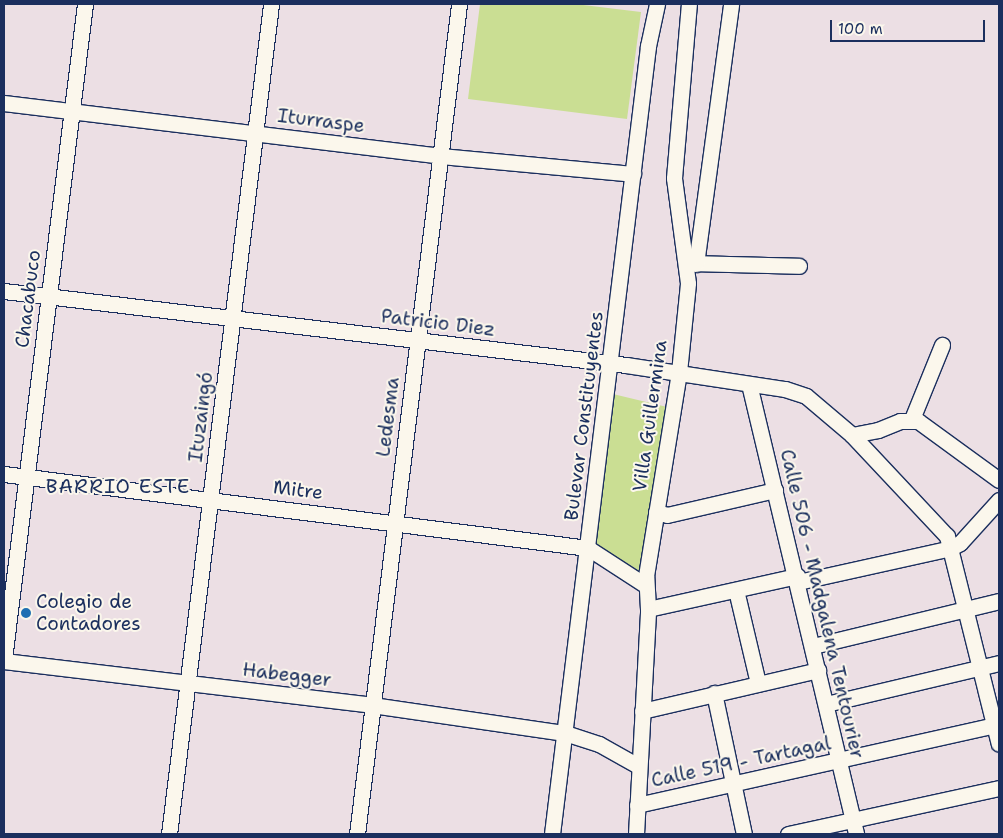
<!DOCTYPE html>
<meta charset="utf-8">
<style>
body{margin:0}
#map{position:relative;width:1003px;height:838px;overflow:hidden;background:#ecdfe4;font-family:"Shantell Sans",sans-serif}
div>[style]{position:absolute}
.green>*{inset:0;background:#cade93}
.roads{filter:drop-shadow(1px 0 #1b2f5e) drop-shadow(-1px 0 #1b2f5e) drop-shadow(0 1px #1b2f5e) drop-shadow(0 -1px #1b2f5e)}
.minor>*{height:15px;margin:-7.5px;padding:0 7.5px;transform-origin:7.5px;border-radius:7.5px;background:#fbf7ec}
.dots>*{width:14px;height:14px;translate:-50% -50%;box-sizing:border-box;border:2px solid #fbf7ec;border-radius:50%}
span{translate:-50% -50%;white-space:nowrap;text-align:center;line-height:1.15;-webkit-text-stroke:4px #fbf7ec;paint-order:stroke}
.street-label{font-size:19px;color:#1b2f5e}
.poi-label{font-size:19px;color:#1b2f5e}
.left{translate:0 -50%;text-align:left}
.neighbourhood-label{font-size:20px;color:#1b2f5e;letter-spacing:1px}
.frame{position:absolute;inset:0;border:5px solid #1b2f5e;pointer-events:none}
.scale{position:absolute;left:830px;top:20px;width:155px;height:22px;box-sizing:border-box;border:2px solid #1b2f5e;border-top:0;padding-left:6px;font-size:15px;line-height:18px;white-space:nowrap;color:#1b2f5e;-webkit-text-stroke:4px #fbf7ec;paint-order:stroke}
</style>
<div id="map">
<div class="green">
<i style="clip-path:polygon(480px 4px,575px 4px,641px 12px,627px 119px,468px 99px)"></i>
<i style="clip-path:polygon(613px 394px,667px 407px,639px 574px,595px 543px)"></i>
</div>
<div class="roads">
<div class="minor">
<i style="left:4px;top:103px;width:439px;rotate:6.9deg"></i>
<i style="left:440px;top:156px;width:194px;rotate:5.3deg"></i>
<i style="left:688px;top:263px;width:111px;rotate:1.5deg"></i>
<i style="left:696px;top:264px;width:262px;rotate:-82.3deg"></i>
<i style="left:4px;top:291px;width:626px;rotate:6.78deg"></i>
<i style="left:626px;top:365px;width:161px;rotate:8.6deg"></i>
<i style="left:785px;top:389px;width:22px;rotate:18deg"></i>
<i style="left:806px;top:396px;width:60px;rotate:40.3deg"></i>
<i style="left:852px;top:435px;width:139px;rotate:46.8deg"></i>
<i style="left:947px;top:536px;width:214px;rotate:76deg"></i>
<i style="left:749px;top:384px;width:463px;rotate:76.6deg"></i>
<i style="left:912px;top:419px;width:80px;rotate:-67.9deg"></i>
<i style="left:852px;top:435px;width:26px;rotate:-11deg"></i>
<i style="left:878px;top:430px;width:24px;rotate:-22deg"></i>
<i style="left:900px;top:421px;width:18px"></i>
<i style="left:918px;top:421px;width:100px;rotate:36.1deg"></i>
<i style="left:4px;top:474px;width:589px;rotate:7.22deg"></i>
<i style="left:588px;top:548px;width:68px;rotate:33deg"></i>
<i style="left:656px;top:512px;width:11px;rotate:15deg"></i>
<i style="left:667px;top:515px;width:111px;rotate:-13deg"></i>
<i style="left:798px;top:582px;width:157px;rotate:-12.5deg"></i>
<i style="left:951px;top:548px;width:10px;rotate:-29deg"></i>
<i style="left:960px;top:543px;width:58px;rotate:-47.8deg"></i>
<i style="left:736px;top:590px;width:96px;rotate:76.7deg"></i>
<i style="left:648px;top:609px;width:153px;rotate:-12.5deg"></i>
<i style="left:813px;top:646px;width:191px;rotate:-13.6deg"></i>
<i style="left:4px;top:659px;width:660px;rotate:-82.95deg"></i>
<i style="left:4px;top:661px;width:371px;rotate:6.8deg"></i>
<i style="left:372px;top:705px;width:195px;rotate:8.3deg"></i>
<i style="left:565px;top:733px;width:36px;rotate:18deg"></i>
<i style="left:599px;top:744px;width:45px;rotate:29.4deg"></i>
<i style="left:714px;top:693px;width:144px;rotate:78deg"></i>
<i style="left:826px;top:704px;width:178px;rotate:-13.3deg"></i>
<i style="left:642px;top:711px;width:181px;rotate:-13.1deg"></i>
<i style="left:637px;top:805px;width:371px;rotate:-12.6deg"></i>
<i style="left:169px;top:834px;width:836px;rotate:-82.99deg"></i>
<i style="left:357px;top:834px;width:836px;rotate:-82.99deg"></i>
<i style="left:552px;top:834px;width:794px;rotate:-83.05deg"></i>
<i style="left:648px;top:46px;width:43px;rotate:-77.9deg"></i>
<i style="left:636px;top:834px;width:225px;rotate:-86.9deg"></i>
<i style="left:648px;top:609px;width:33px;rotate:-93deg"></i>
<i style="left:646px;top:576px;width:207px;rotate:-80.8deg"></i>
<i style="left:679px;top:372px;width:89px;rotate:-84.2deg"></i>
<i style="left:688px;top:283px;width:106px;rotate:-97.6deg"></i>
<i style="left:674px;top:178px;width:175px;rotate:-85.1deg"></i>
<i style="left:788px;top:834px;width:216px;rotate:-12.3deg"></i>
</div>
</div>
<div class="dots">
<i style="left:26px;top:613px;background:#1f6fb2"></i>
</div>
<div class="street-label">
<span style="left:321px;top:121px;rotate:7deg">Iturraspe</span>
<span style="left:28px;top:299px;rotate:-83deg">Chacabuco</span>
<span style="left:438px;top:323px;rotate:7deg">Patricio Diez</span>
<span style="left:584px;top:416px;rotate:-83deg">Bulevar Constituyentes</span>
<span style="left:650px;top:416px;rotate:-82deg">Villa Guillermina</span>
<span style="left:201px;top:417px;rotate:-83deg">Ituzaingó</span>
<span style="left:388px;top:417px;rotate:-83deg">Ledesma</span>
<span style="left:298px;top:490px;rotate:7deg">Mitre</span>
<span style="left:822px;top:604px;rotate:77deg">Calle 506 - Madgalena Tentourier</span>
<span style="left:287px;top:675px;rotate:7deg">Habegger</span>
<span style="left:741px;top:762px;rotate:-12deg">Calle 519 - Tartagal</span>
</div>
<div class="poi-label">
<span class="left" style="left:36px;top:613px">Colegio de<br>Contadores</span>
</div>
<div class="neighbourhood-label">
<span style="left:118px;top:486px">BARRIO ESTE</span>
</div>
<div class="frame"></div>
<div class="scale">100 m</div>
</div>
